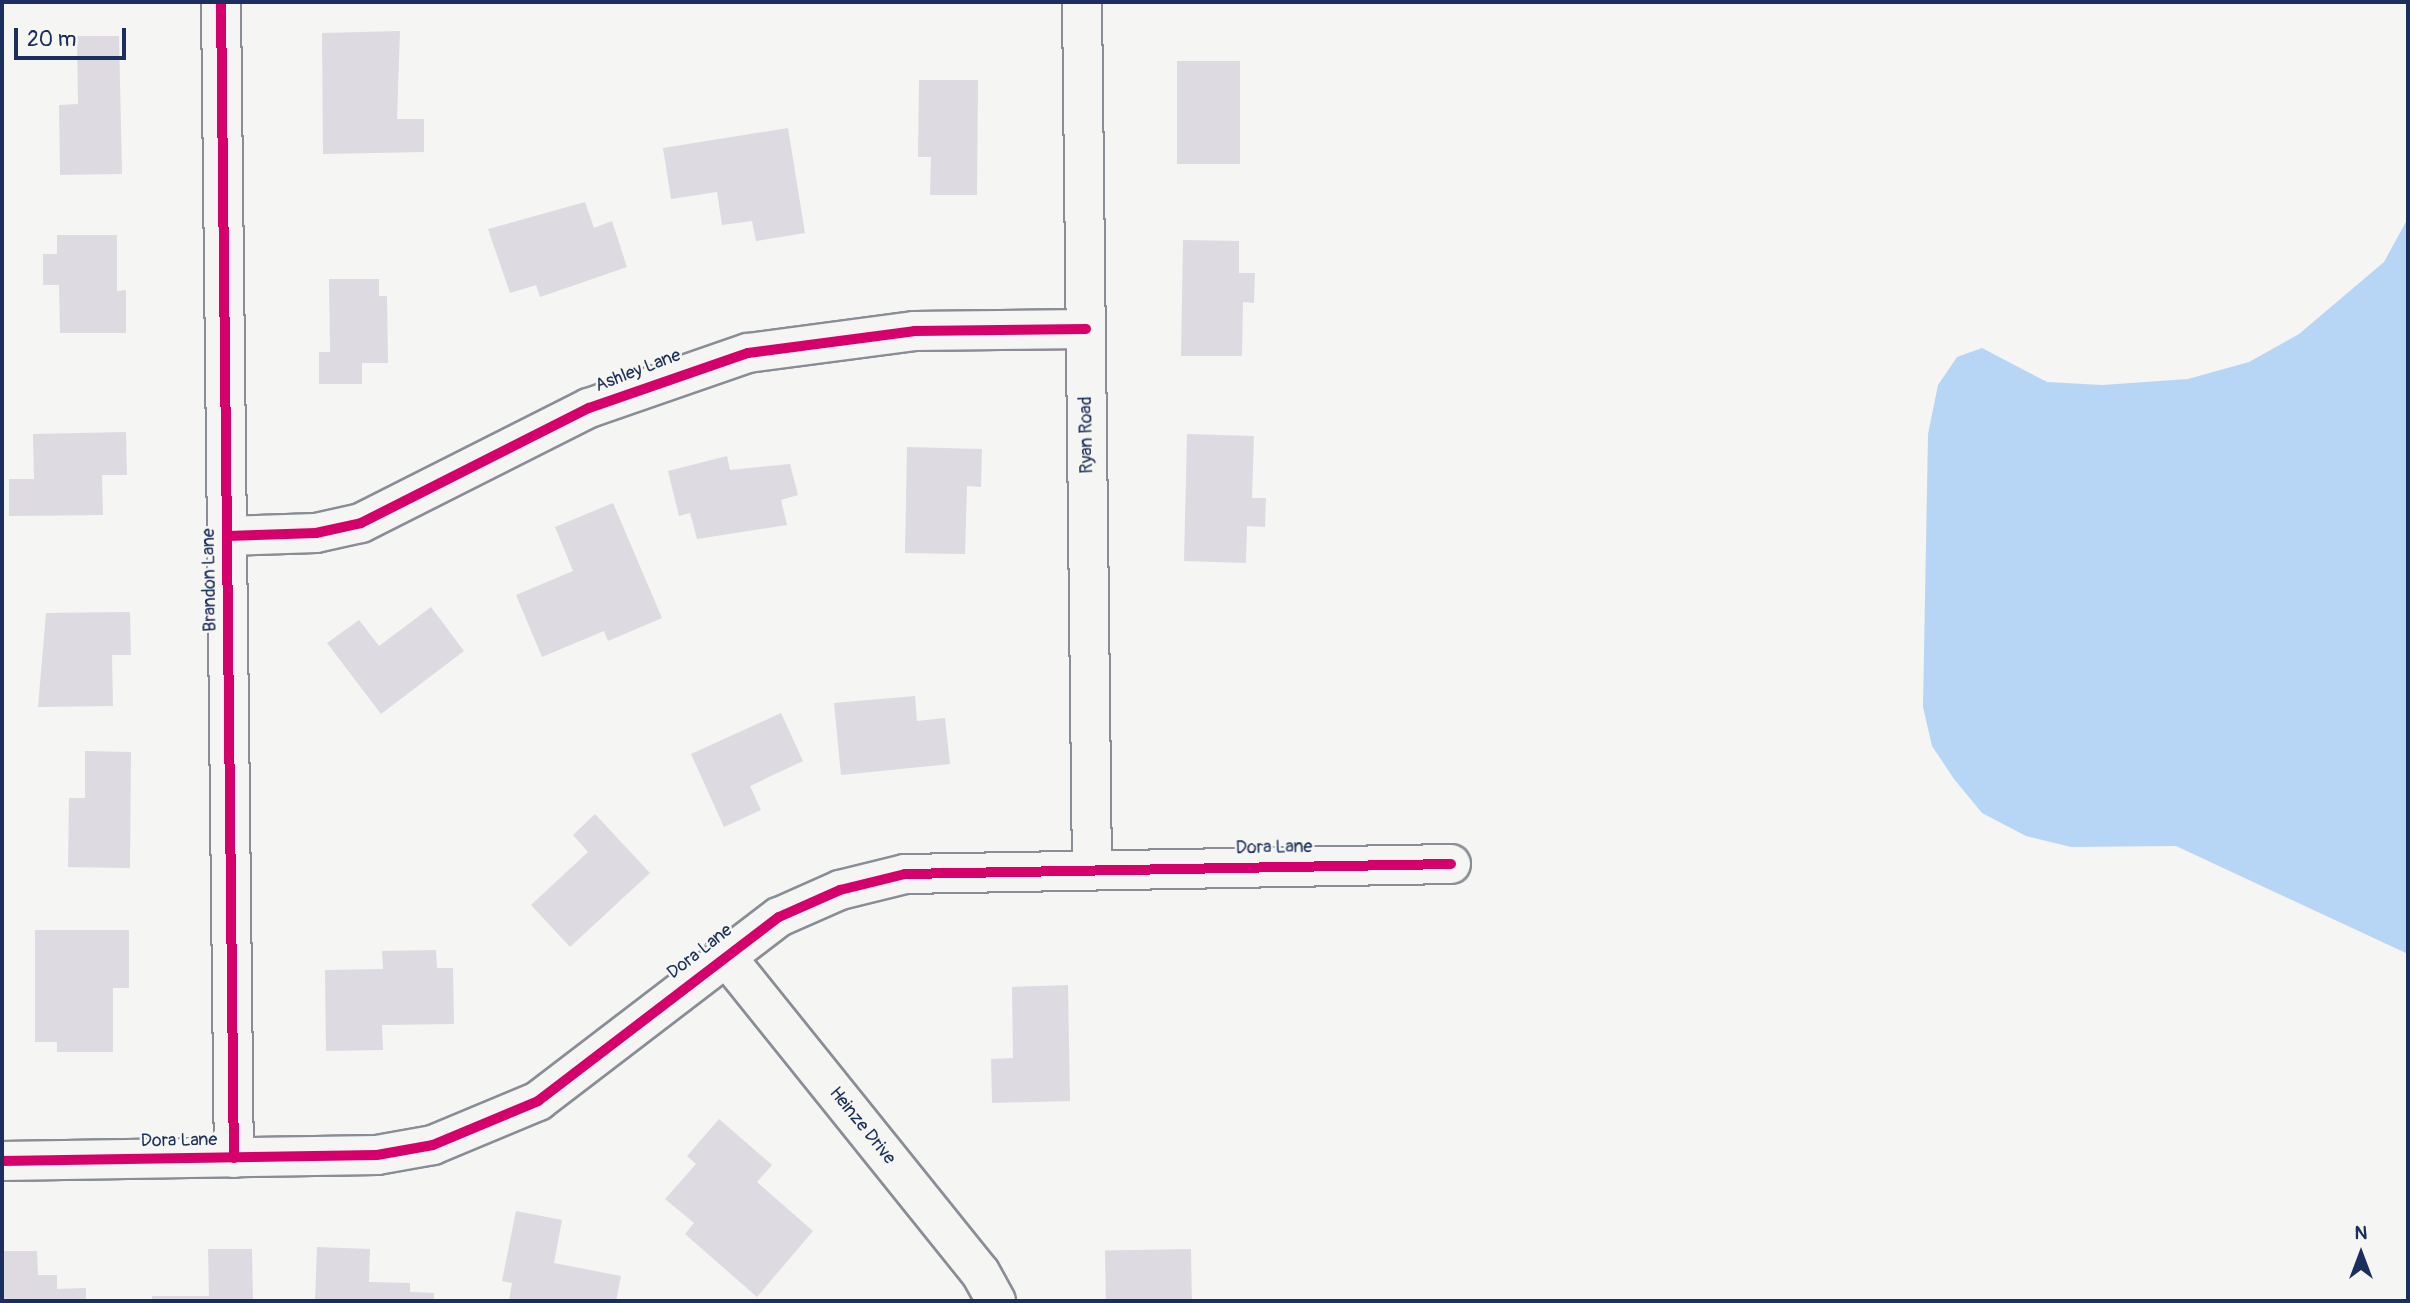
<!DOCTYPE html>
<style>
body{margin:0}
#map{position:relative;width:2410px;height:1303px;overflow:hidden;background:#f5f5f3;font-family:Pangolin,sans-serif}
div>[style]{position:absolute}
.water>*{inset:0;background:#b7d6f5}
.building>*{inset:0;background:#dddae1;transform-origin:0 0}
.roads{filter:drop-shadow(2px 0 #898d95) drop-shadow(-2px 0 #898d95) drop-shadow(0 2px #898d95) drop-shadow(0 -2px #898d95)}
.minor>*{height:38px;margin:-19px;padding:0 19px;transform-origin:19px;border-radius:19px;background:#f5f5f3}
.cycleway>*{height:10px;margin:-5px;padding:0 5px;transform-origin:5px;border-radius:5px;background:#d6006c}
span{translate:-50% -50%;white-space:nowrap;text-align:center;line-height:1.15;-webkit-text-stroke:5px #f6f6f2;paint-order:stroke}
.street-label{font-size:18px;color:#1b2f5e}
.frame{position:absolute;inset:0;border:4px solid #1b2f5e;pointer-events:none}
.north{position:absolute;left:2326px;top:1219px;width:70px;height:70px;-webkit-text-stroke:5px #f6f6f2;paint-order:stroke;rotate:0deg;font-size:19px;font-weight:700;line-height:28px;text-align:center;color:#1b2f5e}
.north::after{content:'';display:block;margin:auto;width:24px;height:32px;background:#1b2f5e;clip-path:polygon(50% 0,100% 100%,50% 72%,0 100%)}
.scale{position:absolute;left:14px;top:28px;width:112px;height:32px;box-sizing:border-box;border:4px solid #1b2f5e;border-top:0;padding-left:9px;font-size:21px;line-height:24px;white-space:nowrap;color:#1b2f5e;-webkit-text-stroke:5px #f6f6f2;paint-order:stroke}
</style>
<div id="map">
<div class="water">
<i style="clip-path:polygon(2408px 218px,2408px 954px,2176px 846px,2071px 847px,2026px 836px,1982px 813px,1954px 779px,1932px 746px,1923px 707px,1928px 434px,1938px 385px,1957px 357px,1982px 348px,2047px 382px,2102px 385px,2188px 379px,2249px 362px,2299px 334px,2384px 262px)"></i>
</div>
<div class="building">
<i style="clip-path:polygon(400px 31px,397px 119px,424px 119px,424px 152px,323px 154px,322px 33px)"></i>
<i style="clip-path:polygon(77px 36px,119px 36px,122px 174px,60px 175px,59px 105px,78px 104px)"></i>
<i style="left:1240px;top:61px;width:103px;height:63px;rotate:90deg"></i>
<i style="clip-path:polygon(919px 80px,978px 80px,977px 195px,930px 195px,931px 157px,918px 157px)"></i>
<i style="clip-path:polygon(788px 128px,805px 233px,756px 241px,752px 221px,722px 225px,717px 192px,671px 199px,663px 148px)"></i>
<i style="clip-path:polygon(585px 202px,594px 228px,612px 221px,627px 267px,540px 297px,536px 285px,510px 293px,488px 229px)"></i>
<i style="clip-path:polygon(57px 235px,117px 235px,117px 291px,126px 290px,126px 333px,60px 333px,59px 285px,43px 285px,43px 254px,57px 254px)"></i>
<i style="clip-path:polygon(1183px 240px,1239px 241px,1239px 273px,1255px 273px,1254px 303px,1243px 302px,1242px 356px,1181px 356px)"></i>
<i style="clip-path:polygon(329px 279px,379px 279px,379px 296px,387px 296px,388px 363px,362px 363px,362px 384px,319px 384px,319px 352px,330px 352px)"></i>
<i style="clip-path:polygon(126px 432px,127px 475px,102px 475px,103px 515px,9px 516px,9px 479px,34px 479px,33px 434px)"></i>
<i style="clip-path:polygon(1187px 434px,1254px 436px,1252px 498px,1266px 498px,1265px 527px,1247px 526px,1246px 563px,1184px 561px)"></i>
<i style="clip-path:polygon(907px 447px,982px 449px,981px 487px,967px 486px,965px 554px,905px 553px)"></i>
<i style="clip-path:polygon(727px 456px,730px 470px,790px 464px,798px 495px,781px 500px,787px 525px,697px 539px,690px 513px,679px 516px,668px 471px)"></i>
<i style="clip-path:polygon(613px 503px,662px 618px,608px 641px,604px 631px,542px 657px,516px 595px,573px 571px,555px 527px)"></i>
<i style="clip-path:polygon(431px 607px,464px 651px,381px 714px,327px 643px,359px 620px,379px 646px)"></i>
<i style="clip-path:polygon(130px 612px,131px 655px,112px 655px,113px 706px,38px 707px,46px 613px)"></i>
<i style="clip-path:polygon(915px 696px,917px 721px,945px 718px,950px 764px,841px 775px,834px 703px)"></i>
<i style="clip-path:polygon(781px 713px,803px 761px,750px 786px,761px 810px,724px 827px,691px 754px)"></i>
<i style="clip-path:polygon(85px 751px,131px 752px,130px 868px,68px 867px,69px 798px,85px 798px)"></i>
<i style="clip-path:polygon(595px 814px,650px 873px,570px 947px,531px 905px,588px 852px,573px 835px)"></i>
<i style="clip-path:polygon(35px 930px,129px 930px,129px 988px,113px 988px,113px 1052px,57px 1052px,57px 1042px,35px 1042px)"></i>
<i style="clip-path:polygon(436px 950px,437px 968px,453px 968px,454px 1024px,382px 1025px,383px 1050px,326px 1051px,325px 970px,383px 969px,382px 951px)"></i>
<i style="clip-path:polygon(1068px 985px,1070px 1101px,992px 1103px,991px 1059px,1013px 1058px,1012px 987px)"></i>
<i style="clip-path:polygon(719px 1119px,772px 1165px,757px 1182px,813px 1231px,757px 1297px,685px 1234px,694px 1223px,665px 1199px,696px 1164px,687px 1156px)"></i>
<i style="clip-path:polygon(516px 1211px,562px 1220px,554px 1263px,621px 1276px,616px 1301px,509px 1301px,512px 1283px,502px 1281px)"></i>
<i style="clip-path:polygon(317px 1247px,370px 1249px,369px 1282px,410px 1283px,410px 1292px,434px 1293px,434px 1301px,315px 1301px)"></i>
<i style="clip-path:polygon(208px 1249px,252px 1249px,253px 1301px,152px 1301px,152px 1296px,209px 1296px)"></i>
<i style="left:1191px;top:1249px;width:52px;height:86px;rotate:89deg"></i>
<i style="clip-path:polygon(2px 1251px,37px 1251px,38px 1275px,57px 1275px,57px 1289px,86px 1288px,86px 1301px,2px 1301px)"></i>
</div>
<div class="roads">
<div class="minor">
<i style="left:221px;top:2px;width:1156px;rotate:89.36deg"></i>
<i style="left:1082px;top:2px;width:865px;rotate:89.34deg"></i>
<i style="left:227px;top:536px;width:89px;rotate:-1.9deg"></i>
<i style="left:316px;top:533px;width:46px;rotate:-12.5deg"></i>
<i style="left:361px;top:523px;width:255px;rotate:-26.8deg"></i>
<i style="left:589px;top:408px;width:168px;rotate:-19.1deg"></i>
<i style="left:748px;top:353px;width:167px;rotate:-7.5deg"></i>
<i style="left:914px;top:331px;width:172px;rotate:-0.7deg"></i>
<i style="left:724px;top:954px;width:408px;rotate:51.2deg"></i>
<i style="left:980px;top:1272px;width:33px;rotate:61deg"></i>
<i style="left:2px;top:1161px;width:375px;rotate:-0.9deg"></i>
<i style="left:377px;top:1155px;width:57px;rotate:-10.1deg"></i>
<i style="left:433px;top:1145px;width:114px;rotate:-22.7deg"></i>
<i style="left:538px;top:1101px;width:303px;rotate:-37.4deg"></i>
<i style="left:779px;top:917px;width:67px;rotate:-23.9deg"></i>
<i style="left:840px;top:890px;width:67px;rotate:-13.8deg"></i>
<i style="left:905px;top:874px;width:546px;rotate:-1.05deg"></i>
</div>
</div>
<div class="cycleway">
<i style="left:221px;top:2px;width:1156px;rotate:89.36deg"></i>
<i style="left:227px;top:536px;width:89px;rotate:-1.9deg"></i>
<i style="left:316px;top:533px;width:46px;rotate:-12.5deg"></i>
<i style="left:361px;top:523px;width:255px;rotate:-26.8deg"></i>
<i style="left:589px;top:408px;width:168px;rotate:-19.1deg"></i>
<i style="left:748px;top:353px;width:167px;rotate:-7.5deg"></i>
<i style="left:914px;top:331px;width:172px;rotate:-0.7deg"></i>
<i style="left:2px;top:1161px;width:375px;rotate:-0.9deg"></i>
<i style="left:377px;top:1155px;width:57px;rotate:-10.1deg"></i>
<i style="left:433px;top:1145px;width:114px;rotate:-22.7deg"></i>
<i style="left:538px;top:1101px;width:303px;rotate:-37.4deg"></i>
<i style="left:779px;top:917px;width:67px;rotate:-23.9deg"></i>
<i style="left:840px;top:890px;width:67px;rotate:-13.8deg"></i>
<i style="left:905px;top:874px;width:546px;rotate:-1.05deg"></i>
</div>
<div class="street-label">
<span style="left:638px;top:371px;rotate:-21deg">Ashley Lane</span>
<span style="left:1087px;top:435px;rotate:-91deg">Ryan Road</span>
<span style="left:210px;top:580px;rotate:-91deg">Brandon Lane</span>
<span style="left:1274px;top:848px;rotate:-1deg">Dora Lane</span>
<span style="left:700px;top:952px;rotate:-38deg">Dora Lane</span>
<span style="left:862px;top:1126px;rotate:51deg">Heinze Drive</span>
<span style="left:179px;top:1141px;rotate:-1deg">Dora Lane</span>
</div>
<div class="frame"></div>
<div class="north">N</div>
<div class="scale">20 m</div>
</div>
